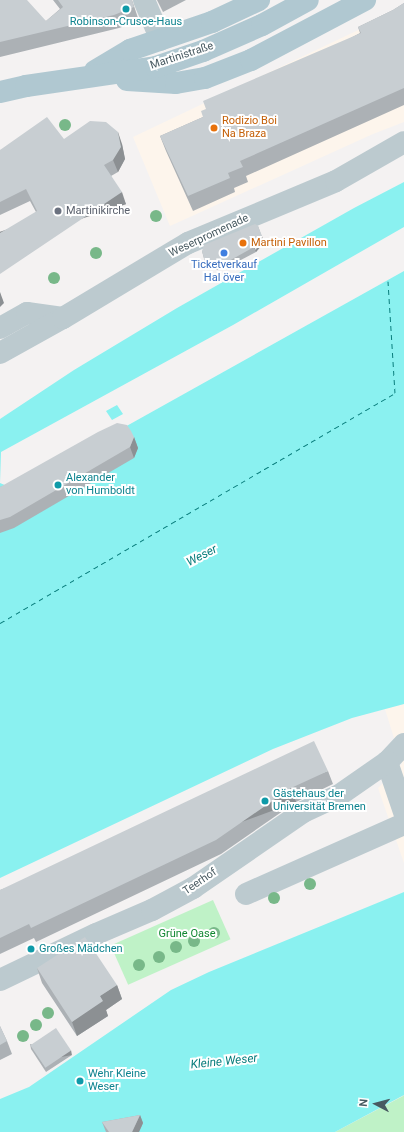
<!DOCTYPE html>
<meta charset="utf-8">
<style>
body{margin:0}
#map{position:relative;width:404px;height:1132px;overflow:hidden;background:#f4f2f2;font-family:Roboto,sans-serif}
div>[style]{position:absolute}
.commercial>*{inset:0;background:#fdf5ec}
.green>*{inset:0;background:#bff2c7;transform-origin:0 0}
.water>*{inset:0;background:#8af1f0}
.pier>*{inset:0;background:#f4f2f2}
.ferry>*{height:1px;margin-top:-0.5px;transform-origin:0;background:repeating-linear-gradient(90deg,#097d7c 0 5px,transparent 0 9px)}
.minor>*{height:22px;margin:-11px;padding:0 11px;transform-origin:11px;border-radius:11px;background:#bccacf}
.major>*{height:22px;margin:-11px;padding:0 11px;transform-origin:11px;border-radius:11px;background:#b0c8d1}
.trees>*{width:12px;height:12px;margin:-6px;border-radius:50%;background:#78b889}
.wall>*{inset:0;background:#acb1b5}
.shaded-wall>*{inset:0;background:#8c9093;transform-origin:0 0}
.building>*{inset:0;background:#c8ced2;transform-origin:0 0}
.dots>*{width:11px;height:11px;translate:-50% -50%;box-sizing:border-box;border:2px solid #fff;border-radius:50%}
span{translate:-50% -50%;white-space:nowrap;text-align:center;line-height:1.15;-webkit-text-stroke:4px #fff;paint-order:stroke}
.culture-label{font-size:11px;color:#0d838f}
.left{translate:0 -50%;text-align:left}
.street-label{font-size:11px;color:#485a61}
.food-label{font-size:11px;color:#c56008}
.worship-label{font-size:11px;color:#5b616d}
.shop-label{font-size:11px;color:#366cbe}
.park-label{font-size:11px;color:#128833}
.water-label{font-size:12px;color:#097d7c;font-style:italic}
.north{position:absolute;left:356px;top:1084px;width:40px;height:40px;-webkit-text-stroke:3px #fff;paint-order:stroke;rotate:276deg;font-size:11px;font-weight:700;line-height:16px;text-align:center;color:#485a61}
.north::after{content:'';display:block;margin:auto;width:14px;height:18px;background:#485a61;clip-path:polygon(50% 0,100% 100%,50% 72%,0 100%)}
</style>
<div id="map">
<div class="commercial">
<i style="clip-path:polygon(404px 5px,404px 122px,373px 134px,170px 226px,133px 137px,390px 15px)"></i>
<i style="clip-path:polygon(404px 704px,404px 863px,378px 788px,402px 764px,385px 709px)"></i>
</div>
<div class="green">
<i style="left:213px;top:900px;width:43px;height:112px;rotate:66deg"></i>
<i style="clip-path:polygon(404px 1095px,404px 1132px,335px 1132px,403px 1096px)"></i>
</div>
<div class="water">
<i style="clip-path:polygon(404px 182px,404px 704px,352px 718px,273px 749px,0 878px,0 419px,74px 370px,177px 308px,354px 208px)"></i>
<i style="clip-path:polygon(404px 892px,404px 1095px,335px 1132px,0 1132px,0 1099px,29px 1087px,171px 990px,209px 972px)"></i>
</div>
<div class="pier">
<i style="clip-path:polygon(evenodd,404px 227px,404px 271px,123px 428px,7px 486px,0 483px,1px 452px,233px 325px,404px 227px,117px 405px,123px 414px,112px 420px,106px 411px,117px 405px)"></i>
</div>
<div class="ferry">
<i style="left:0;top:623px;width:457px;rotate:-30.2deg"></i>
<i style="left:395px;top:393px;width:112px;rotate:-93.6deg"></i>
</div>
<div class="minor">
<i style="left:144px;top:0;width:43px;rotate:67deg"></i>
<i style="left:0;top:328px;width:31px;rotate:-29deg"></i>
<i style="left:27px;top:313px;width:36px;rotate:8deg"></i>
<i style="left:0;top:353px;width:72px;rotate:-29.1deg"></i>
<i style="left:63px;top:318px;width:146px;rotate:-31deg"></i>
<i style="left:188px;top:243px;width:160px;rotate:-22.7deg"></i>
<i style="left:336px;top:181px;width:78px;rotate:-29.8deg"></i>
<i style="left:404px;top:744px;width:25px;rotate:133deg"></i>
<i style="left:387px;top:762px;width:53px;rotate:71.2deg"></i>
<i style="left:246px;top:894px;width:173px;rotate:-23.9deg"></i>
<i style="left:0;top:980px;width:106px;rotate:-25.6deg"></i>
<i style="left:96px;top:934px;width:61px;rotate:-23.2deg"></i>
<i style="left:152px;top:910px;width:47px;rotate:-28.2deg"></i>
<i style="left:193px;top:888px;width:134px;rotate:-34.6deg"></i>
<i style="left:303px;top:812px;width:38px;rotate:-25deg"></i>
<i style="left:338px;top:796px;width:60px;rotate:-34.8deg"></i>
</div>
<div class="major">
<i style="left:95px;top:71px;width:41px;rotate:-31deg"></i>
<i style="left:130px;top:50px;width:87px;rotate:-18.9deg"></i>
<i style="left:212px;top:22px;width:52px;rotate:-25.1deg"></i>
<i style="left:127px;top:80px;width:49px;rotate:3.5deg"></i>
<i style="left:176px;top:83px;width:29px;rotate:-10deg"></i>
<i style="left:205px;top:78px;width:49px;rotate:-21.4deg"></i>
<i style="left:251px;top:60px;width:129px;rotate:-27.8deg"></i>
<i style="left:0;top:92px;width:27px;rotate:-13deg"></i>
<i style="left:26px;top:86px;width:131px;rotate:-8.3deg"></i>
<i style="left:156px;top:67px;width:50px;rotate:-18.8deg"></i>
<i style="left:203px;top:51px;width:64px;rotate:-23.8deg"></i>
<i style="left:262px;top:25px;width:52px;rotate:-28.5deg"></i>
</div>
<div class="trees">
<i style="left:65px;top:125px"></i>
<i style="left:156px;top:216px"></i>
<i style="left:96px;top:253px"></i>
<i style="left:54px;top:278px"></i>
<i style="left:310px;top:884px"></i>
<i style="left:274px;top:898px"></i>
<i style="left:214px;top:933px"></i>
<i style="left:194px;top:941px"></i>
<i style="left:176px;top:947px"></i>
<i style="left:159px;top:957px"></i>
<i style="left:139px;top:965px"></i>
<i style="left:48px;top:1013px"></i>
<i style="left:36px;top:1025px"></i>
<i style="left:23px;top:1036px"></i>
</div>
<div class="wall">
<i style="clip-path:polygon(0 0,46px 21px,60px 9px,53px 0,132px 0,139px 21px,119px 28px,0 57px)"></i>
<i style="clip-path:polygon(157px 0,186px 0,163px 12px)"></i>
<i style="clip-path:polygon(404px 3px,404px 105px,246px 176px,248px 182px,234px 188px,235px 192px,193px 211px,166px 151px,160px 136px,203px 117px,360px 33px,358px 27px,393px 10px)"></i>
<i style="clip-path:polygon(64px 139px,122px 144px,125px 159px,118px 172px,111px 176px,126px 204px,36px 212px,30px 201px,0 215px,0 150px)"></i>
<i style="clip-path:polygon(258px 226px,263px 240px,262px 245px,256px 252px,222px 270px,211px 270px,206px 266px,202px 251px)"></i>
<i style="clip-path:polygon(134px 437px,138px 448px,134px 458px,14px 528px,0 533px,0 487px)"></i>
<i style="clip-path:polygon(328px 771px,333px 784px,296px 802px,221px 854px,36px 942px,34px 938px,0 954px,0 890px)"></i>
<i style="clip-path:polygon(37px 968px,117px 985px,122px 999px,106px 1010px,108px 1016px,77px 1036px,42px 983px)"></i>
<i style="clip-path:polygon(0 1026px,7px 1041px,12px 1054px,0 1060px)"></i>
<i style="clip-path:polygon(30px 1044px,72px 1055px,46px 1072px,31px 1049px)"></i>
<i style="clip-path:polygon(140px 1115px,143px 1123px,139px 1132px,106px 1132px,102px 1122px)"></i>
</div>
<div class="shaded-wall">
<i style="clip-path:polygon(118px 132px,122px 144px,125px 159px,118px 172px,113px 160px)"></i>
<i style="left:122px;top:192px;width:13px;height:147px;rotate:72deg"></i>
<i style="clip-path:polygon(262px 236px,263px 240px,262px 245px,256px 252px,254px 247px)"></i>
<i style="clip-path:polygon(0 292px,4px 303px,0 307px)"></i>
<i style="clip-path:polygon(134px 437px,138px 448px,134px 458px,130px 447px)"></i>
<i style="left:291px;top:788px;width:15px;height:91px;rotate:70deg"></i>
<i style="clip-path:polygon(117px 985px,122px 999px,106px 1010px,108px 1016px,77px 1036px,72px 1022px,100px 996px)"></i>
<i style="left:71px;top:1050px;width:5px;height:31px;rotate:79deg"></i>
<i style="clip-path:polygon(140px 1115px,143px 1123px,139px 1132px,132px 1132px)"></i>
</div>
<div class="building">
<i style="clip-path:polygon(0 0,27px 0,46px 21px,63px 7px,58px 0,132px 0,134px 7px,114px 15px,0 42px)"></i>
<i style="clip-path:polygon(404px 3px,404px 88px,240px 161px,243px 167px,228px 173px,230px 178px,188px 196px,160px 136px,203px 117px,201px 111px,206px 109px,203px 101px,361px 33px,358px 27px,393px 10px)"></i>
<i style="clip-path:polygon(47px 117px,64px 139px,90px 121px,106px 122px,118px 132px,121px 147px,113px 160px,104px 165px,122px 192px,0 274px,0 233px,37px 211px,26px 189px,0 202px,0 150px)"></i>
<i style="clip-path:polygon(255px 224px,258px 226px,262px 236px,261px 240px,254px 247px,220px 266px,209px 265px,205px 262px,202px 251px,204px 245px)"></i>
<i style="clip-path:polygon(117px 423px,127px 425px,131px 431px,134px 437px,130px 447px,10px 517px,0 520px,0 487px,98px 432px)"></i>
<i style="clip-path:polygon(314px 741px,328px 771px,291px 788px,216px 840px,31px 928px,29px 924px,0 938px,0 890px)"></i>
<i style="clip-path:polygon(85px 937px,117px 985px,100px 996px,103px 1001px,72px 1022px,37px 968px)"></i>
<i style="clip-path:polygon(0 1026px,7px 1041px,0 1045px)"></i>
<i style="left:56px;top:1028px;width:27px;height:31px;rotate:56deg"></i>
<i style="clip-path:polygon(140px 1115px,132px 1132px,109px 1132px,102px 1122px)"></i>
</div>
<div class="dots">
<i style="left:126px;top:9px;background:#0f9aa8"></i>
<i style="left:214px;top:128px;background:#e8710a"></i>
<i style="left:58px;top:211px;background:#6b7280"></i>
<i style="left:243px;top:243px;background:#e8710a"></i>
<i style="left:224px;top:253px;background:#3f7fe0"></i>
<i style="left:58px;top:485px;background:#0f9aa8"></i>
<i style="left:265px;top:801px;background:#0f9aa8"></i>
<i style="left:31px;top:949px;background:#0f9aa8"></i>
<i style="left:80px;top:1081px;background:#0f9aa8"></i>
</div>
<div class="culture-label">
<span style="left:126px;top:22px">Robinson-Crusoe-Haus</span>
<span class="left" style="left:66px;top:485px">Alexander<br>von Humboldt</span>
<span class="left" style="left:273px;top:801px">Gästehaus der<br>Universität Bremen</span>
<span class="left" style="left:39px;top:949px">Großes Mädchen</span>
<span class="left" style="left:88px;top:1081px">Wehr Kleine<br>Weser</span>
</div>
<div class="street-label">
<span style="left:182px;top:56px;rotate:-18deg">Martinistraße</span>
<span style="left:209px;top:236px;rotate:-25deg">Weserpromenade</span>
<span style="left:200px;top:882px;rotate:-34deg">Teerhof</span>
</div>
<div class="food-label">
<span class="left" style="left:222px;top:128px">Rodizio Boi<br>Na Braza</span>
<span class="left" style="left:251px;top:243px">Martini Pavillon</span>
</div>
<div class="worship-label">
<span class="left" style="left:66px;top:211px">Martinikirche</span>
</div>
<div class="shop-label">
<span style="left:224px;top:272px">Ticketverkauf<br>Hal över</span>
</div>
<div class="park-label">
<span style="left:187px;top:934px">Grüne Oase</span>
</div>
<div class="water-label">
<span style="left:202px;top:556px;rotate:-27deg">Weser</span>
<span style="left:224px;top:1062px;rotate:-6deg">Kleine Weser</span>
</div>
<div class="north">N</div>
</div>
